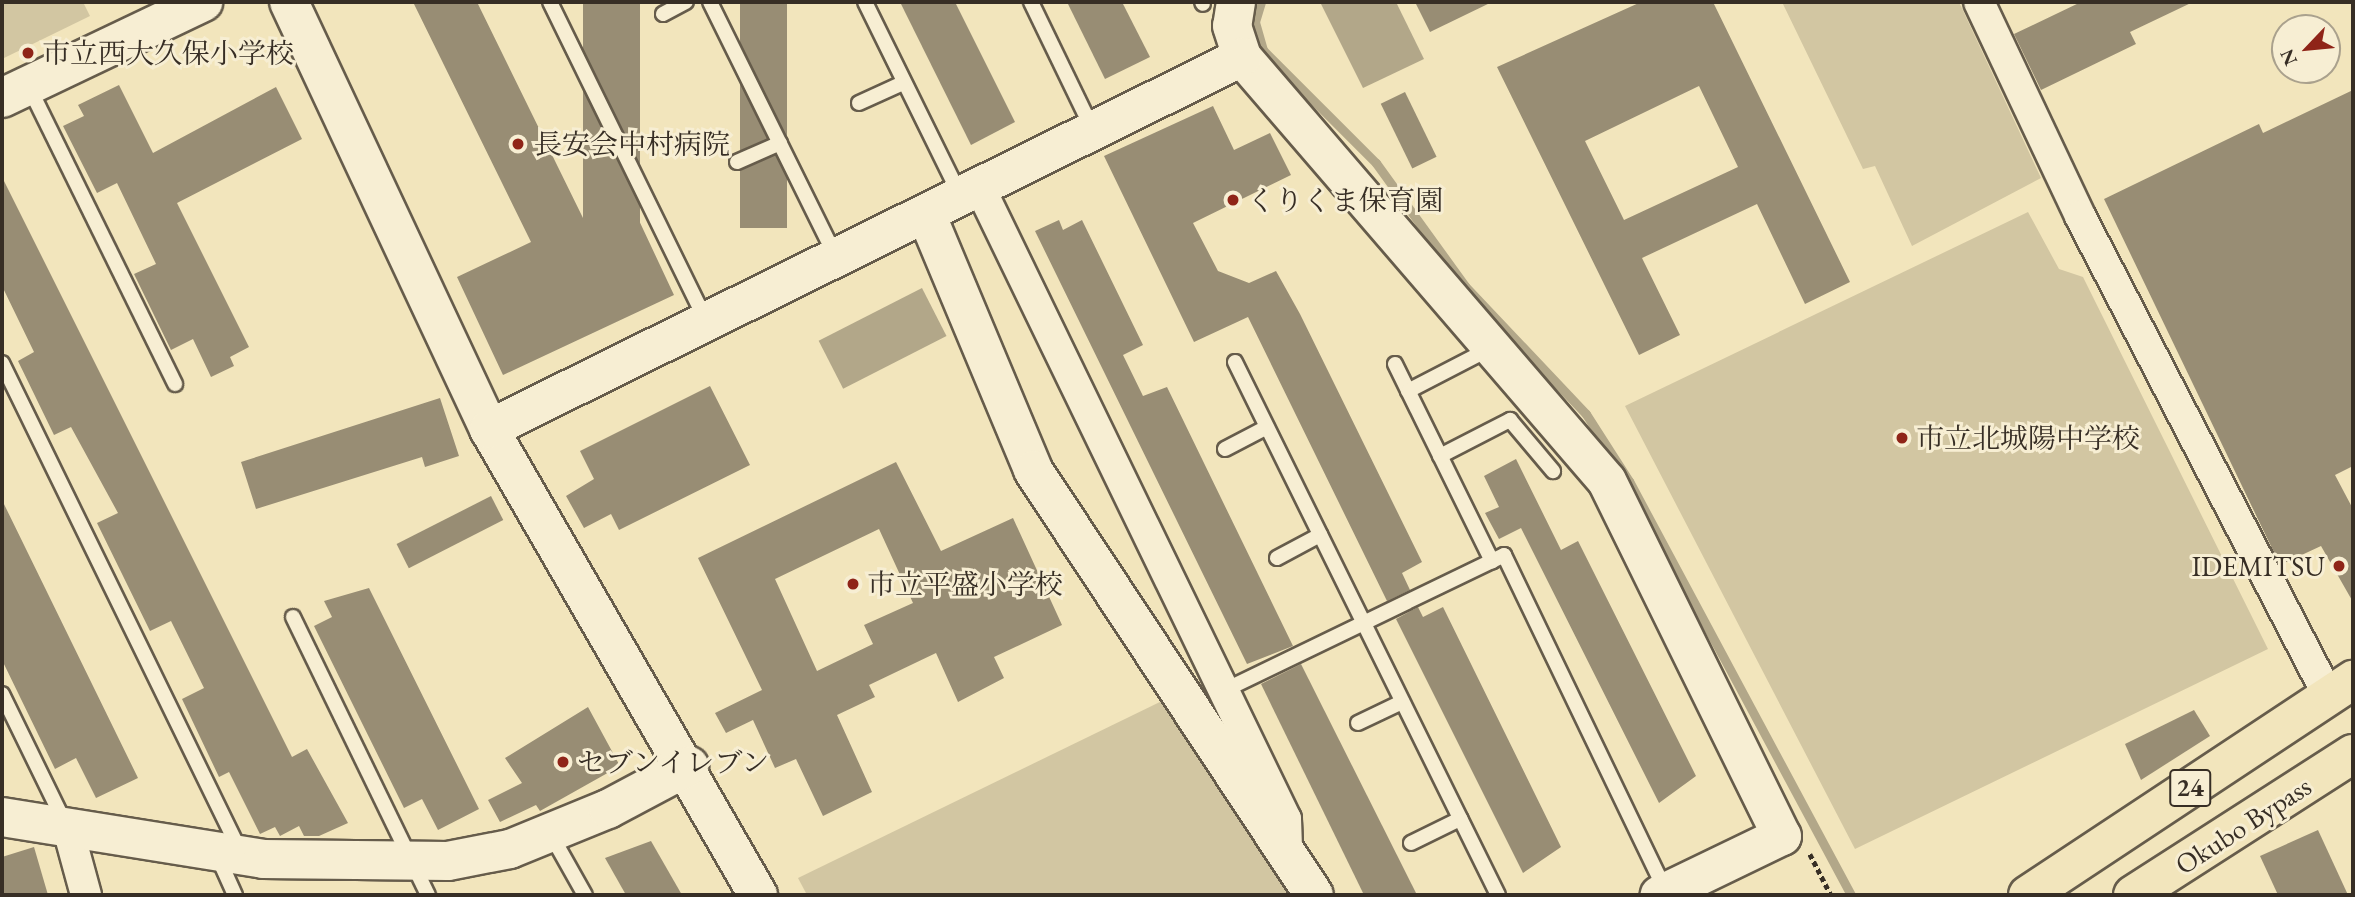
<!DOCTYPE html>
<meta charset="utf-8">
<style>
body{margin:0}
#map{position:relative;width:2355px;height:897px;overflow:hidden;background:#f2e5bc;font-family:"EB Garamond","Noto Serif JP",serif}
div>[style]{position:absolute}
.green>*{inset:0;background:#d2c6a2}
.water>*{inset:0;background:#b2a789;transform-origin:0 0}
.stream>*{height:9px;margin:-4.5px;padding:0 4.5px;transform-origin:4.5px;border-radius:4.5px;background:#b2a789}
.building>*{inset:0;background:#988d74;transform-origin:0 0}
.path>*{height:4.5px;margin-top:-2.25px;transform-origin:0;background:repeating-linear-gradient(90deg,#372e25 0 5px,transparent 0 8.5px)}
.roads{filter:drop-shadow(2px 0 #665c4b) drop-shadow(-2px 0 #665c4b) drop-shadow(0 2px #665c4b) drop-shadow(0 -2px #665c4b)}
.lane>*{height:14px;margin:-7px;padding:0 7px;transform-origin:7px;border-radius:7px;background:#f7eed3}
.street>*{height:30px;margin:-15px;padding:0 15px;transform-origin:15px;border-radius:15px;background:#f7eed3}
.secondary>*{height:38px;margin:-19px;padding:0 19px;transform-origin:19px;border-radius:19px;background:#f7eed3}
.highway>*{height:38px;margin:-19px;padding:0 19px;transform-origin:19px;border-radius:19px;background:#f2e5bc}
.dots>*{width:19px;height:19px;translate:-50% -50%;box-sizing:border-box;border:4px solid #f7eed3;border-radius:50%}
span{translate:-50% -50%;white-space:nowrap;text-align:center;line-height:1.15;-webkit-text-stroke:6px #f7eed3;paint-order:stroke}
.shield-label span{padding:2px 5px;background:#f7eed3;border:2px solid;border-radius:5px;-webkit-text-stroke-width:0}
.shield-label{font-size:26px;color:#372e25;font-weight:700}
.poi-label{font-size:28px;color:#372e25}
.left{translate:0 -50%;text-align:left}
.right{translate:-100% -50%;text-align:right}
.street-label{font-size:28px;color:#372e25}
.frame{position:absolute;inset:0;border:4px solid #372e25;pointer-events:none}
.north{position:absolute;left:2271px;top:14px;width:70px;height:70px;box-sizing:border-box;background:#f7eed3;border:2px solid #aaa18d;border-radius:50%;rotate:244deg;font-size:19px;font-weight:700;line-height:28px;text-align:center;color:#372e25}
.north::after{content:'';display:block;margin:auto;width:24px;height:32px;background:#8f2418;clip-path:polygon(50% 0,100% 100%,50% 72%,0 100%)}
</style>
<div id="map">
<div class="green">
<i style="clip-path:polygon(2px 2px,83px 2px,90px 16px,2px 59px)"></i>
<i style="clip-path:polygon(1782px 2px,1959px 2px,2041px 178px,1912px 246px,1875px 166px,1863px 169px)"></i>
<i style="clip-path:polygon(2028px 212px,2059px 269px,2083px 277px,2268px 649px,1855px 849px,1625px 406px)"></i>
<i style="clip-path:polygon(1164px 700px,1289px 895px,807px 895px,798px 878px)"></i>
</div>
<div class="water">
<i style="clip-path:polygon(1320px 2px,1396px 2px,1424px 59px,1363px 88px)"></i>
<i style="left:922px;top:288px;width:54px;height:116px;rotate:63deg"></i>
</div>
<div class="stream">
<i style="left:1261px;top:2px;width:21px;rotate:107deg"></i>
<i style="left:1255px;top:22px;width:29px;rotate:74deg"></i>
<i style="left:1263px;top:50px;width:160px;rotate:45deg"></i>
<i style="left:1376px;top:163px;width:152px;rotate:54.1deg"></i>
<i style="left:1465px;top:286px;width:176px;rotate:46.6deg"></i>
<i style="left:1586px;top:414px;width:80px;rotate:57.3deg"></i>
<i style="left:1629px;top:481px;width:470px;rotate:61.8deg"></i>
</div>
<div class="building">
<i style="clip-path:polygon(413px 2px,477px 2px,583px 218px,628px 197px,674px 295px,503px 375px,457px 277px,531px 242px)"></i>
<i style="left:583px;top:2px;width:57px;height:297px"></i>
<i style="left:740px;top:2px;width:47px;height:226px"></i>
<i style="clip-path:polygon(900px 2px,955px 2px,1015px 122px,971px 145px)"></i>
<i style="clip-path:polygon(1067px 2px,1122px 2px,1150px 57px,1105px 79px)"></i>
<i style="clip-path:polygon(1415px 2px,1492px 2px,1430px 32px)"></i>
<i style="clip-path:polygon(evenodd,1641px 2px,1713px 2px,1850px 282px,1805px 304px,1757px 204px,1642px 258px,1680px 335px,1639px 355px,1497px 67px,1641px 2px,1699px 86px,1738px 167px,1624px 220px,1585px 141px,1699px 86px)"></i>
<i style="clip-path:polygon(2081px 2px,2193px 2px,2130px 32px,2136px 44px,2041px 90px,2014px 34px)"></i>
<i style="clip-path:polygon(119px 85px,153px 153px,276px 87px,302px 139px,177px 203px,249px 347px,230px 357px,234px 366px,211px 377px,193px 339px,171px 350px,134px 274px,156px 264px,117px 183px,97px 193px,63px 126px,84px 116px,78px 105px)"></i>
<i style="clip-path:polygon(2353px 90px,2353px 466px,2335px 475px,2353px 509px,2353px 602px,2321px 546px,2280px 565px,2104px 199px,2259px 124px,2263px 133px)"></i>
<i style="left:1405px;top:92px;width:72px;height:27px;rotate:64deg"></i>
<i style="clip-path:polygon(1213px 106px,1234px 150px,1270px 133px,1291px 175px,1193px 223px,1218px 271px,1249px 283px,1276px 271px,1300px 314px,1422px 562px,1402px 573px,1410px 590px,1387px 601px,1248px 317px,1194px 342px,1104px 156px)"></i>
<i style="clip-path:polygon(2px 177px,292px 757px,307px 749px,348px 823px,319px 836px,304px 836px,299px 826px,280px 836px,275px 827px,260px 834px,229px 772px,219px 777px,182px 699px,204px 688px,171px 621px,150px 631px,97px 523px,118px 513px,71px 427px,54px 435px,18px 361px,34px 352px,2px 286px)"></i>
<i style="clip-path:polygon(1059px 220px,1063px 230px,1082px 220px,1143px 345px,1123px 355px,1143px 396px,1167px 387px,1293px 646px,1247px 664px,1035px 231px)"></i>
<i style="clip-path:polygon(710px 386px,750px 465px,619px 530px,611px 514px,584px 528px,566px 496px,594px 479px,580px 451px)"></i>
<i style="clip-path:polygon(440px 398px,459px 456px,425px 467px,422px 457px,256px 509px,241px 462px)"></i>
<i style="clip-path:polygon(1516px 459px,1561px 550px,1578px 541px,1696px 776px,1659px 803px,1521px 528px,1499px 539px,1485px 513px,1499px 507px,1484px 476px)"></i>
<i style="clip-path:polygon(evenodd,896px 462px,941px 551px,1013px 518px,1062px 625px,994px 657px,1004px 678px,958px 702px,936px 653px,869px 685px,875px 697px,837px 715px,872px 792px,823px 816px,796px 759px,775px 768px,753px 720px,726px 733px,715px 713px,762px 690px,698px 558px,896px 462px,879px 529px,913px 603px,864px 625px,873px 644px,817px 671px,775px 579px,879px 529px)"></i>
<i style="left:491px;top:496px;width:27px;height:106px;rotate:63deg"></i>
<i style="clip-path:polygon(2px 500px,138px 778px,96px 798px,76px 758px,55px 769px,2px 660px)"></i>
<i style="clip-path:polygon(369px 588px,479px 809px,438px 830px,422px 799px,404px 808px,314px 626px,332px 617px,324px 601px)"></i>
<i style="clip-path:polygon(1418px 607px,1423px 617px,1443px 607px,1561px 847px,1523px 873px,1396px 619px)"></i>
<i style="clip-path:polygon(1301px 664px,1417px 895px,1364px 895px,1261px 684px)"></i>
<i style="clip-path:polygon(588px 707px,620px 766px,540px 811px,536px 805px,500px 822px,488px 800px,522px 783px,505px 758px)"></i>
<i style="clip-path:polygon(2194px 710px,2210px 736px,2141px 780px,2125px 744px)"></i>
<i style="clip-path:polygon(2318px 830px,2348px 895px,2278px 895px,2260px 856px)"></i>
<i style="clip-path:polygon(651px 841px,682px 895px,626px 895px,605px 858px)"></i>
<i style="clip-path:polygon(34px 847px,48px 895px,2px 895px,2px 857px)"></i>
</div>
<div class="path">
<i style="left:1810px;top:854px;width:46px;rotate:62.9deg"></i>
</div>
<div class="roads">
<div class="lane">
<i style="left:550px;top:2px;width:355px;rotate:63.9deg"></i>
<i style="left:710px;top:2px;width:282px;rotate:63.7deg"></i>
<i style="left:865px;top:2px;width:215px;rotate:63.8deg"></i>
<i style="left:1031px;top:2px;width:142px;rotate:64.2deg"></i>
<i style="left:1202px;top:2px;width:2px;rotate:63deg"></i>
<i style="left:663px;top:14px;width:26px;rotate:-28deg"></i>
<i style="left:29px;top:87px;width:331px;rotate:63.8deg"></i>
<i style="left:859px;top:103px;width:48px;rotate:-24.4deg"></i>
<i style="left:737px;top:162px;width:47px;rotate:-23.8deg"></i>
<i style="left:1235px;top:362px;width:594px;rotate:63.74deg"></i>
<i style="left:2px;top:363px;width:543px;rotate:64deg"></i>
<i style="left:1395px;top:364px;width:220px;rotate:63.8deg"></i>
<i style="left:1408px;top:391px;width:93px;rotate:-27.4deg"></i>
<i style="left:1225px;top:449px;width:47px;rotate:-27.6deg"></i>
<i style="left:1440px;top:456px;width:79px;rotate:-27.2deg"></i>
<i style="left:1510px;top:420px;width:67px;rotate:49.9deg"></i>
<i style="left:1277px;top:558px;width:49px;rotate:-28.1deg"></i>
<i style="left:293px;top:617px;width:309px;rotate:64.1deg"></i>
<i style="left:1225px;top:690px;width:310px;rotate:-25.8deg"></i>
<i style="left:1504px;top:555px;width:374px;rotate:64.3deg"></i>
<i style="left:2px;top:694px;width:141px;rotate:64deg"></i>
<i style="left:1358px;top:723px;width:49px;rotate:-25.5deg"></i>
<i style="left:550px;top:833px;width:71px;rotate:60.6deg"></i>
<i style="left:1411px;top:843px;width:55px;rotate:-26.1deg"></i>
<i style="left:217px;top:855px;width:44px;rotate:65.8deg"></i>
</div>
<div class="street">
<i style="left:1979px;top:2px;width:237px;rotate:64.7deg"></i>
<i style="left:2080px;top:216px;width:542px;rotate:62.63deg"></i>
<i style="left:981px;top:190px;width:699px;rotate:64.13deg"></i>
<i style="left:1286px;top:819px;width:30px;rotate:88deg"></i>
<i style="left:68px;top:829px;width:68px;rotate:74.7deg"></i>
</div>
<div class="secondary">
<i style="left:289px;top:2px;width:472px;rotate:64.9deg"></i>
<i style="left:489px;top:429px;width:538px;rotate:60deg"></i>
<i style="left:1236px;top:2px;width:24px;rotate:99deg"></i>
<i style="left:1232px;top:26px;width:33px;rotate:72deg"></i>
<i style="left:1242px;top:57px;width:559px;rotate:49.28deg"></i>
<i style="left:1607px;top:481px;width:396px;rotate:63.8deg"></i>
<i style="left:1782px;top:836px;width:136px;rotate:154.2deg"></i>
<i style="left:2px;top:98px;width:223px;rotate:-25.5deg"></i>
<i style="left:927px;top:216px;width:275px;rotate:67.3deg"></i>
<i style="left:1033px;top:470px;width:509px;rotate:56.53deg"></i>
<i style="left:489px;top:429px;width:840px;rotate:-26.29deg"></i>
<i style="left:2px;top:817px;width:264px;rotate:9.1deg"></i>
<i style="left:263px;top:859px;width:185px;rotate:0.6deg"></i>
<i style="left:448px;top:861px;width:63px;rotate:-11deg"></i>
<i style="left:510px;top:849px;width:106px;rotate:-22.2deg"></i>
<i style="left:608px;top:809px;width:92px;rotate:-28deg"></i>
</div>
<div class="highway">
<i style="left:2028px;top:895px;width:390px;rotate:-33.5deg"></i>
<i style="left:2133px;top:895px;width:261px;rotate:-32.7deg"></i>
</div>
</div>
<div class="dots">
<i style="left:28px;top:53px;background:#8f2418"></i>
<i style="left:518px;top:144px;background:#8f2418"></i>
<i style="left:1233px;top:200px;background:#8f2418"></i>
<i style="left:1902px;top:438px;background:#8f2418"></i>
<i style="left:2339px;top:566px;background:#8f2418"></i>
<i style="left:853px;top:584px;background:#8f2418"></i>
<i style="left:563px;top:762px;background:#8f2418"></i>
</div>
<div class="shield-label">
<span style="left:2190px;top:788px">24</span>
</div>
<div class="poi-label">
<span class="left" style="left:42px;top:53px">市立西大久保小学校</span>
<span class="left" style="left:534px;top:144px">長安会中村病院</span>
<span class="left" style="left:1247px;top:200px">くりくま保育園</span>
<span class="left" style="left:1916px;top:438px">市立北城陽中学校</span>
<span class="right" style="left:2325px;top:566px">IDEMITSU</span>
<span class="left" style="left:867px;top:584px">市立平盛小学校</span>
<span class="left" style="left:577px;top:762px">セブンイレブン</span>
</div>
<div class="street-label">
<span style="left:2243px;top:825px;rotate:-33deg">Okubo Bypass</span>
</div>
<div class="frame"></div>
<div class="north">N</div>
</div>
